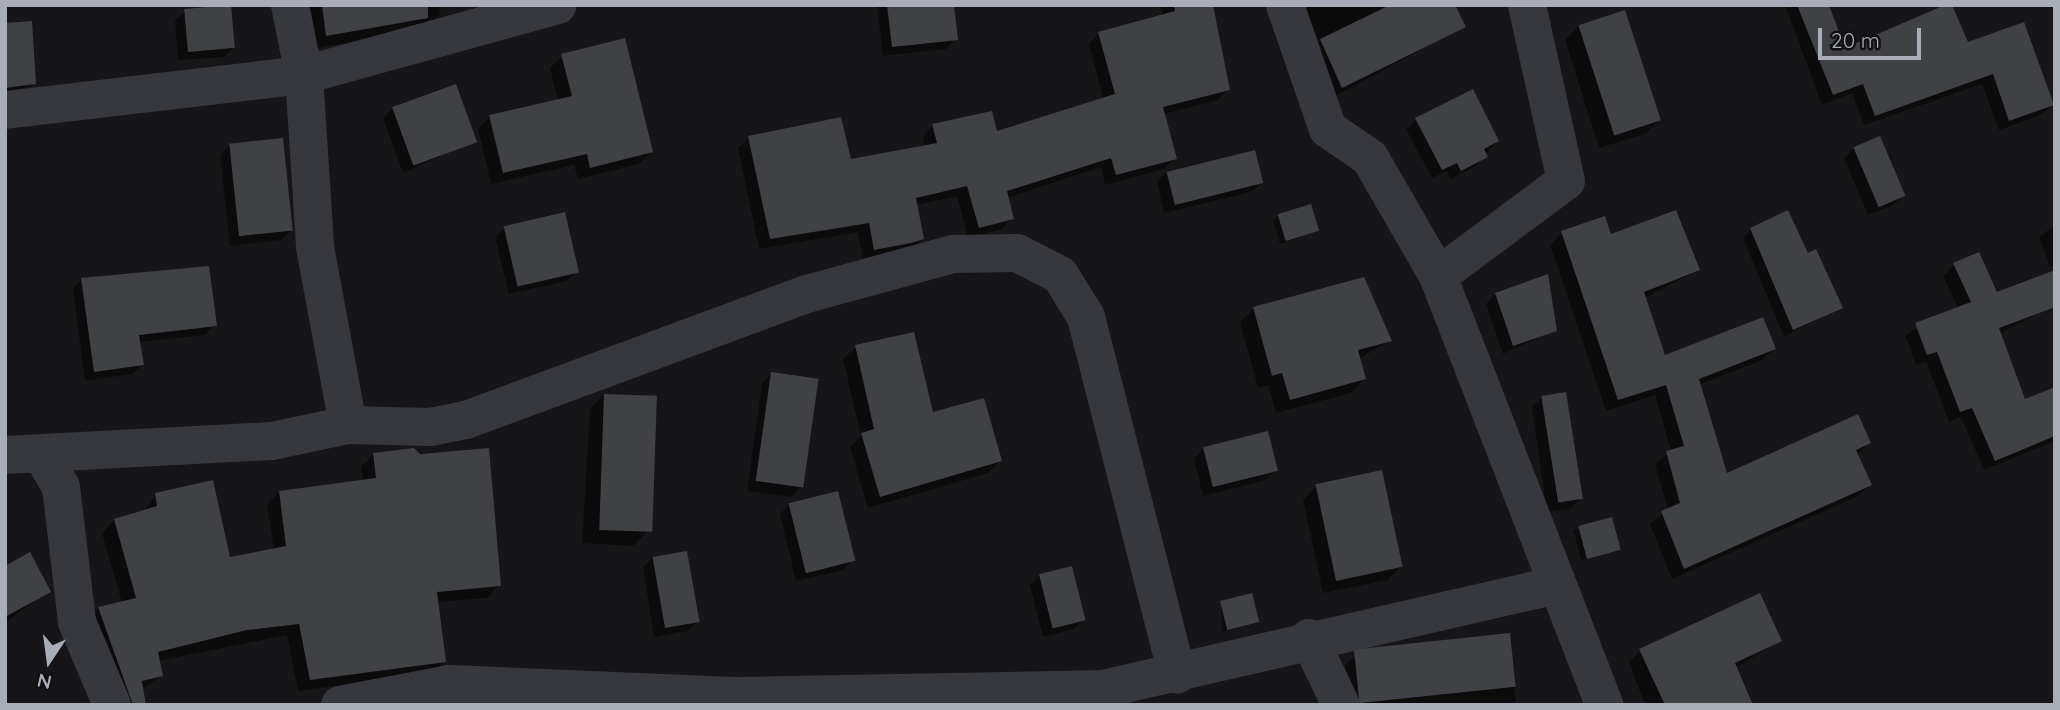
<!DOCTYPE html>
<style>
body{margin:0}
#map{position:relative;width:2060px;height:710px;overflow:hidden;background:#161618;font-family:Quicksand,sans-serif}
div>[style]{position:absolute}
.shadow>*{inset:0;background:#0007;transform-origin:0 0}
.building>*{inset:0;background:#404145;transform-origin:0 0}
.minor>*{height:38px;margin:-19px;padding:0 19px;transform-origin:19px;border-radius:19px;background:#37383d}
span{translate:-50% -50%;white-space:nowrap;text-align:center;line-height:1.15;-webkit-text-stroke:5px #111113;paint-order:stroke}
.frame{position:absolute;inset:0;border:7px solid #a8adb8;pointer-events:none}
.north{position:absolute;left:14px;top:626px;width:70px;height:70px;-webkit-text-stroke:5px #111113;paint-order:stroke;rotate:193deg;font-size:19px;font-weight:700;line-height:28px;text-align:center;color:#a8adb8}
.north::after{content:'';display:block;margin:auto;width:24px;height:32px;background:#a8adb8;clip-path:polygon(50% 0,100% 100%,50% 72%,0 100%)}
.scale{position:absolute;left:1818px;top:28px;width:103px;height:32px;box-sizing:border-box;border:4px solid #a8adb8;border-top:0;padding-left:9px;font-size:21px;line-height:24px;white-space:nowrap;color:#a8adb8;-webkit-text-stroke:5px #111113;paint-order:stroke}
</style>
<div id="map">
<div class="shadow">
<i style="clip-path:polygon(307px 5px,439px 5px,440px 14px,426px 28px,312px 49px)"></i>
<i style="clip-path:polygon(877px 5px,952px 5px,956px 39px,946px 49px,883px 56px)"></i>
<i style="clip-path:polygon(1160px 5px,1211px 5px,1228px 89px,1218px 100px,1163px 114px,1175px 158px,1164px 169px,1105px 185px,1101px 167px,1007px 198px,1012px 218px,1002px 229px,968px 238px,957px 196px,916px 205px,922px 239px,912px 249px,863px 259px,858px 232px,759px 249px,738px 148px,749px 137px,850px 161px,925px 147px,923px 137px,933px 126px,996px 134px,1103px 99px,1089px 44px,1099px 33px,1163px 16px)"></i>
<i style="clip-path:polygon(1303px 5px,1453px 5px,1450px 34px,1330px 99px,1309px 52px,1319px 42px)"></i>
<i style="clip-path:polygon(1785px 5px,1828px 5px,1844px 50px,1967px 44px,2052px 105px,2041px 115px,1999px 130px,1982px 84px,1864px 125px,1852px 93px,1822px 105px)"></i>
<i style="clip-path:polygon(185px 11px,233px 48px,224px 57px,178px 60px,175px 21px)"></i>
<i style="clip-path:polygon(1624px 12px,1659px 120px,1645px 134px,1599px 148px,1565px 40px,1579px 26px)"></i>
<i style="clip-path:polygon(5px 25px,34px 84px,5px 97px)"></i>
<i style="clip-path:polygon(562px 56px,652px 151px,639px 164px,578px 179px,574px 165px,491px 184px,478px 129px,490px 116px,558px 101px,550px 68px)"></i>
<i style="clip-path:polygon(393px 108px,475px 141px,403px 173px,383px 118px)"></i>
<i style="clip-path:polygon(1416px 120px,1497px 141px,1476px 166px,1451px 179px,1447px 171px,1432px 178px,1406px 129px)"></i>
<i style="clip-path:polygon(230px 145px,290px 231px,281px 240px,230px 246px,220px 155px)"></i>
<i style="clip-path:polygon(1854px 148px,1903px 196px,1893px 205px,1868px 215px,1844px 158px)"></i>
<i style="clip-path:polygon(1167px 172px,1261px 183px,1251px 192px,1164px 213px,1157px 181px)"></i>
<i style="clip-path:polygon(1278px 216px,1317px 231px,1280px 244px,1273px 220px)"></i>
<i style="clip-path:polygon(2055px 225px,2055px 266px,2050px 267px,2039px 237px)"></i>
<i style="clip-path:polygon(505px 228px,577px 271px,567px 281px,509px 294px,495px 237px)"></i>
<i style="clip-path:polygon(1751px 230px,1807px 255px,1841px 307px,1784px 337px,1743px 238px)"></i>
<i style="clip-path:polygon(1562px 233px,1610px 237px,1698px 270px,1645px 298px,1664px 357px,1774px 349px,1762px 360px,1698px 385px,1726px 476px,1869px 443px,1857px 455px,1870px 485px,1858px 496px,1672px 579px,1650px 524px,1668px 510px,1655px 464px,1671px 451px,1655px 395px,1606px 411px,1550px 245px)"></i>
<i style="clip-path:polygon(1954px 265px,1996px 294px,2049px 308px,1999px 334px,2024px 401px,2055px 388px,2055px 441px,1984px 470px,1961px 417px,1949px 422px,1926px 361px,1916px 365px,1905px 335px,1958px 308px,1943px 276px)"></i>
<i style="clip-path:polygon(82px 279px,215px 325px,205px 335px,139px 342px,142px 365px,132px 374px,85px 381px,73px 289px)"></i>
<i style="clip-path:polygon(1495px 294px,1555px 330px,1503px 354px,1486px 304px)"></i>
<i style="clip-path:polygon(1254px 308px,1389px 341px,1359px 359px,1364px 379px,1351px 393px,1276px 413px,1268px 385px,1258px 388px,1240px 322px)"></i>
<i style="clip-path:polygon(856px 347px,932px 414px,1000px 461px,988px 473px,868px 508px,850px 447px,861px 436px,843px 359px)"></i>
<i style="clip-path:polygon(771px 374px,801px 487px,791px 497px,747px 491px,762px 383px)"></i>
<i style="clip-path:polygon(604px 395px,647px 532px,633px 546px,582px 543px,590px 409px)"></i>
<i style="clip-path:polygon(1542px 397px,1580px 499px,1571px 508px,1547px 512px,1532px 407px)"></i>
<i style="clip-path:polygon(1203px 449px,1276px 470px,1266px 480px,1203px 496px,1194px 459px)"></i>
<i style="clip-path:polygon(487px 450px,499px 585px,487px 598px,437px 602px,444px 661px,432px 673px,298px 691px,287px 635px,158px 661px,161px 676px,141px 690px,144px 705px,119px 705px,87px 620px,99px 608px,122px 603px,102px 533px,114px 520px,144px 512px,155px 495px,229px 560px,274px 550px,267px 505px,279px 492px,363px 481px,361px 467px,373px 455px)"></i>
<i style="clip-path:polygon(1317px 486px,1401px 566px,1388px 580px,1323px 593px,1303px 500px)"></i>
<i style="clip-path:polygon(789px 504px,853px 560px,843px 570px,796px 581px,780px 514px)"></i>
<i style="left:1611px;top:520px;width:31px;height:39px;rotate:75deg"></i>
<i style="clip-path:polygon(653px 558px,697px 622px,687px 631px,654px 637px,643px 567px)"></i>
<i style="clip-path:polygon(5px 568px,49px 591px,5px 623px)"></i>
<i style="clip-path:polygon(1040px 575px,1083px 620px,1074px 629px,1043px 637px,1030px 585px)"></i>
<i style="clip-path:polygon(1221px 602px,1257px 621px,1222px 632px)"></i>
<i style="clip-path:polygon(1508px 635px,1516px 705px,1352px 705px,1345px 665px,1355px 656px)"></i>
<i style="clip-path:polygon(1780px 641px,1735px 668px,1751px 705px,1645px 705px,1629px 662px,1640px 651px)"></i>
</div>
<div class="building">
<i style="left:231px;top:5px;width:43px;height:47px;rotate:85deg"></i>
<i style="clip-path:polygon(322px 5px,428px 5px,428px 18px,326px 36px)"></i>
<i style="clip-path:polygon(887px 5px,954px 5px,958px 40px,892px 47px)"></i>
<i style="clip-path:polygon(1174px 5px,1213px 5px,1230px 90px,1163px 107px,1177px 159px,1116px 175px,1111px 158px,1007px 191px,1014px 219px,979px 228px,967px 186px,916px 198px,924px 239px,911px 243px,874px 250px,869px 223px,770px 239px,748px 136px,841px 117px,851px 159px,937px 143px,932px 124px,992px 111px,997px 131px,1115px 94px,1098px 32px,1175px 11px)"></i>
<i style="clip-path:polygon(1390px 5px,1455px 5px,1466px 27px,1342px 88px,1320px 39px)"></i>
<i style="clip-path:polygon(1797px 5px,1829px 5px,1845px 48px,1945px 5px,1952px 5px,1968px 42px,2024px 22px,2054px 105px,2009px 121px,1993px 74px,1875px 116px,1863px 84px,1833px 95px)"></i>
<i style="left:1625px;top:10px;width:116px;height:49px;rotate:72deg"></i>
<i style="clip-path:polygon(32px 21px,36px 84px,5px 88px,5px 23px)"></i>
<i style="clip-path:polygon(625px 38px,653px 152px,590px 168px,587px 154px,503px 173px,489px 115px,572px 96px,561px 54px)"></i>
<i style="left:456px;top:84px;width:62px;height:68px;rotate:70deg"></i>
<i style="clip-path:polygon(1473px 89px,1499px 141px,1484px 149px,1488px 157px,1461px 171px,1457px 163px,1442px 170px,1415px 118px)"></i>
<i style="left:1880px;top:136px;width:65px;height:29px;rotate:67deg"></i>
<i style="left:283px;top:138px;width:93px;height:54px;rotate:84deg"></i>
<i style="left:1255px;top:150px;width:34px;height:91px;rotate:76deg"></i>
<i style="left:1311px;top:204px;width:28px;height:35px;rotate:73deg"></i>
<i style="clip-path:polygon(1676px 210px,1700px 270px,1644px 292px,1665px 355px,1763px 317px,1776px 349px,1699px 379px,1727px 473px,1858px 414px,1871px 443px,1856px 450px,1872px 485px,1684px 569px,1661px 511px,1680px 503px,1666px 451px,1684px 446px,1666px 385px,1618px 400px,1561px 231px,1605px 216px,1611px 234px)"></i>
<i style="clip-path:polygon(1788px 210px,1808px 253px,1816px 249px,1843px 308px,1793px 330px,1750px 228px)"></i>
<i style="left:565px;top:212px;width:62px;height:63px;rotate:77deg"></i>
<i style="clip-path:polygon(1979px 252px,1997px 292px,2055px 270px,2055px 307px,1999px 328px,2025px 399px,2055px 387px,2055px 436px,1995px 461px,1972px 408px,1960px 412px,1937px 352px,1927px 355px,1915px 323px,1971px 302px,1953px 263px)"></i>
<i style="clip-path:polygon(209px 266px,217px 326px,139px 335px,144px 365px,94px 372px,81px 278px)"></i>
<i style="clip-path:polygon(1548px 274px,1557px 331px,1513px 346px,1495px 293px)"></i>
<i style="clip-path:polygon(1364px 277px,1392px 341px,1358px 350px,1366px 379px,1290px 400px,1282px 373px,1272px 376px,1253px 307px)"></i>
<i style="clip-path:polygon(914px 332px,933px 412px,984px 398px,1002px 461px,880px 497px,861px 433px,874px 429px,855px 345px)"></i>
<i style="left:771px;top:372px;width:48px;height:110px;rotate:8deg"></i>
<i style="left:1566px;top:392px;width:108px;height:25px;rotate:81deg"></i>
<i style="left:604px;top:394px;width:53px;height:136px;rotate:2deg"></i>
<i style="left:1268px;top:431px;width:41px;height:67px;rotate:76deg"></i>
<i style="clip-path:polygon(414px 448px,420px 454px,489px 448px,501px 586px,437px 592px,446px 662px,310px 680px,299px 624px,247px 630px,158px 652px,163px 676px,142px 681px,146px 705px,133px 705px,98px 607px,136px 598px,114px 519px,157px 506px,155px 493px,213px 480px,230px 557px,286px 546px,279px 491px,376px 478px,373px 453px)"></i>
<i style="left:1382px;top:470px;width:99px;height:68px;rotate:78deg"></i>
<i style="left:838px;top:491px;width:72px;height:51px;rotate:76deg"></i>
<i style="left:1612px;top:517px;width:34px;height:35px;rotate:75deg"></i>
<i style="left:687px;top:551px;width:72px;height:35px;rotate:80deg"></i>
<i style="clip-path:polygon(30px 552px,51px 592px,5px 617px,5px 566px)"></i>
<i style="left:1072px;top:566px;width:56px;height:34px;rotate:76deg"></i>
<i style="left:1252px;top:593px;width:30px;height:33px;rotate:76deg"></i>
<i style="clip-path:polygon(1760px 593px,1782px 641px,1735px 663px,1753px 705px,1665px 705px,1639px 649px)"></i>
<i style="left:1510px;top:633px;width:54px;height:157px;rotate:84deg"></i>
</div>
<div class="minor">
<i style="left:290px;top:5px;width:71px;rotate:78.7deg"></i>
<i style="left:304px;top:75px;width:172px;rotate:86.3deg"></i>
<i style="left:315px;top:247px;width:181px;rotate:79.5deg"></i>
<i style="left:1285px;top:5px;width:131px;rotate:70.9deg"></i>
<i style="left:1328px;top:129px;width:51px;rotate:34.6deg"></i>
<i style="left:1370px;top:158px;width:136px;rotate:60deg"></i>
<i style="left:1438px;top:276px;width:460px;rotate:68.8deg"></i>
<i style="left:5px;top:110px;width:301px;rotate:-6.7deg"></i>
<i style="left:304px;top:75px;width:263px;rotate:-15.4deg"></i>
<i style="left:1438px;top:276px;width:159px;rotate:-36.6deg"></i>
<i style="left:1566px;top:181px;width:180px;rotate:-102.5deg"></i>
<i style="left:5px;top:455px;width:267px;rotate:-3deg"></i>
<i style="left:272px;top:441px;width:78px;rotate:-11.9deg"></i>
<i style="left:348px;top:425px;width:82px;rotate:1.4deg"></i>
<i style="left:430px;top:427px;width:37px;rotate:-11deg"></i>
<i style="left:466px;top:420px;width:364px;rotate:-20.3deg"></i>
<i style="left:807px;top:294px;width:151px;rotate:-15.3deg"></i>
<i style="left:953px;top:254px;width:64px;rotate:-0.9deg"></i>
<i style="left:1017px;top:253px;width:48px;rotate:27.1deg"></i>
<i style="left:1060px;top:275px;width:49px;rotate:58.2deg"></i>
<i style="left:1086px;top:317px;width:369px;rotate:75.7deg"></i>
<i style="left:43px;top:456px;width:36px;rotate:60deg"></i>
<i style="left:61px;top:487px;width:136px;rotate:83.2deg"></i>
<i style="left:77px;top:622px;width:90px;rotate:67.1deg"></i>
<i style="left:1309px;top:638px;width:74px;rotate:64.5deg"></i>
<i style="left:340px;top:705px;width:112px;rotate:-10.8deg"></i>
<i style="left:450px;top:684px;width:290px;rotate:2.4deg"></i>
<i style="left:740px;top:696px;width:363px;rotate:-1.1deg"></i>
<i style="left:1103px;top:689px;width:465px;rotate:-12.9deg"></i>
</div>
<div class="frame"></div>
<div class="north">N</div>
<div class="scale">20 m</div>
</div>
